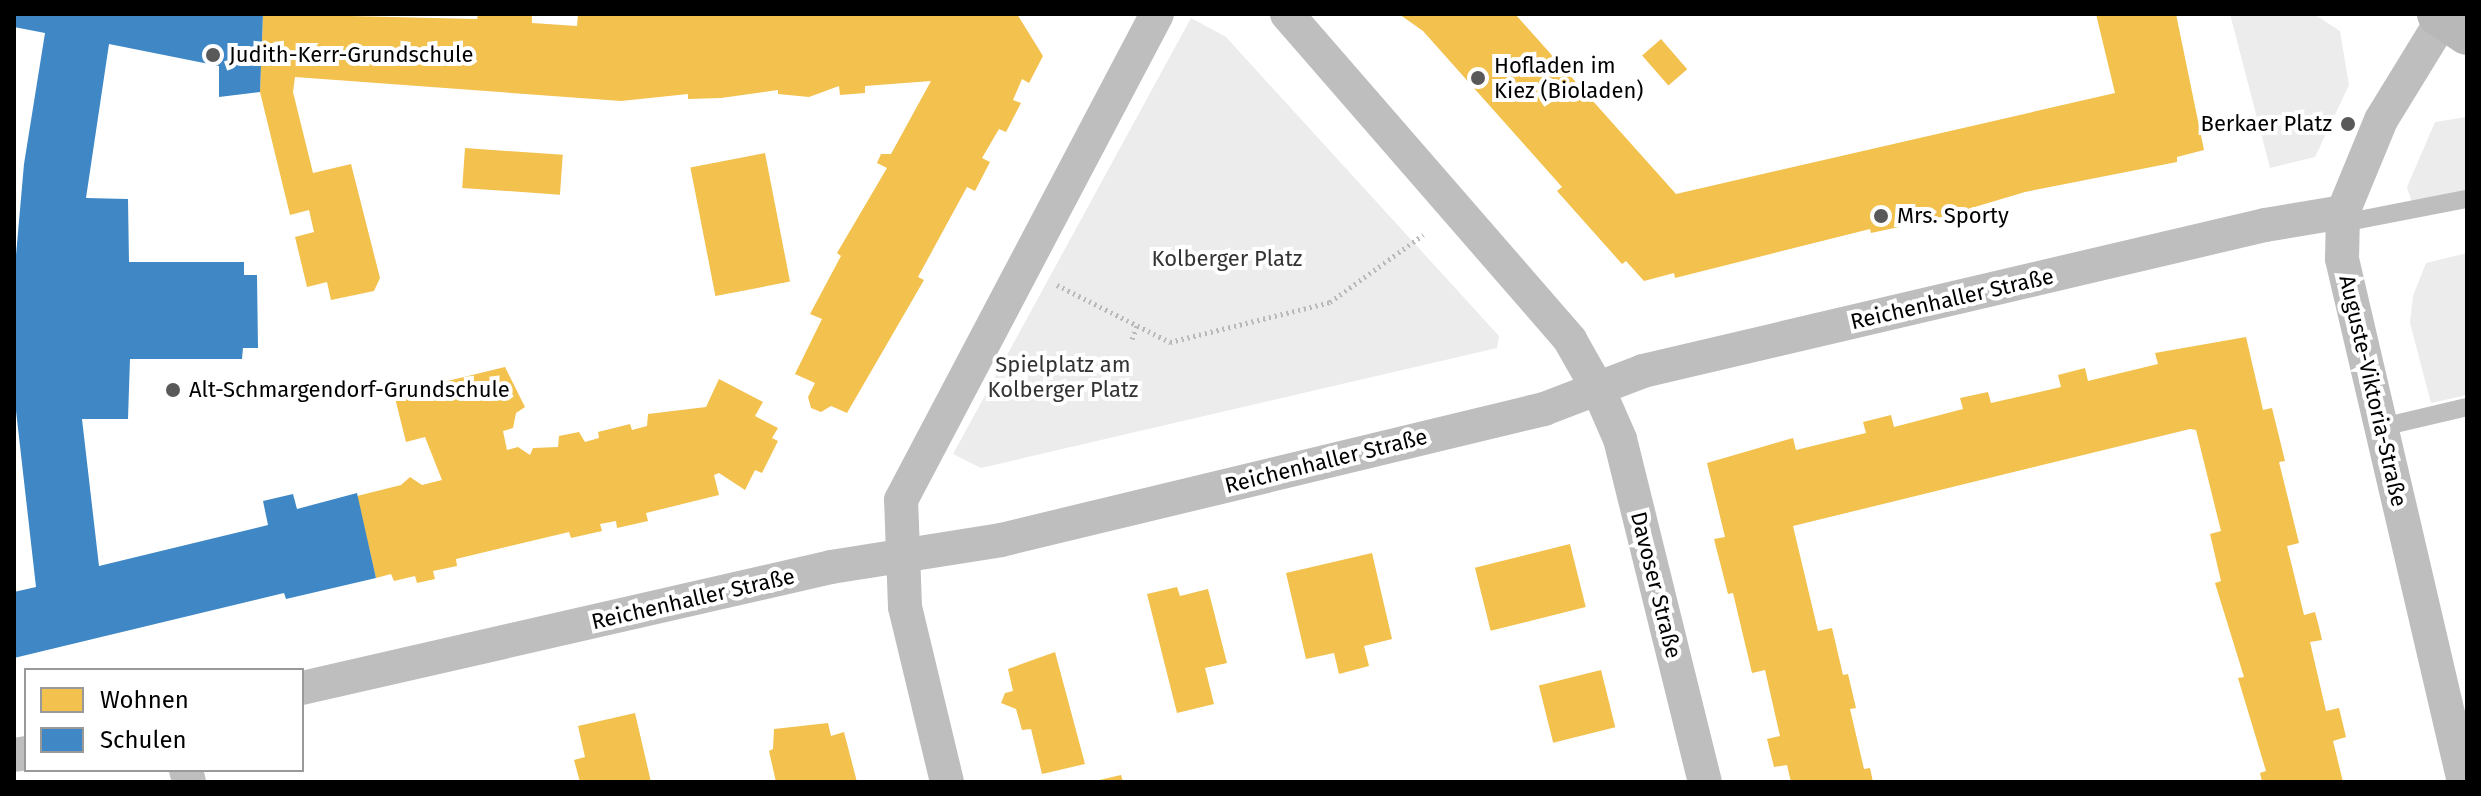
<!DOCTYPE html>
<meta charset="utf-8">
<style>
body{margin:0}
#map{position:relative;width:2481px;height:796px;overflow:hidden;background:#fff;font-family:"Fira Sans",sans-serif}
div>[style]{position:absolute}
.green>*{inset:0;background:#ececec}
.homes>*{inset:0;background:#f2c14e;transform-origin:0 0}
.schools>*{inset:0;background:#3f88c5}
.path>*{height:5px;margin-top:-2.5px;transform-origin:0;background:repeating-linear-gradient(90deg,#b9b9b9 0 2px,transparent 0 6px)}
.lane>*{height:18px;margin:-9px;padding:0 9px;transform-origin:9px;border-radius:9px;background:#bebebe}
.street>*{height:34px;margin:-17px;padding:0 17px;transform-origin:17px;border-radius:17px;background:#bebebe}
.secondary>*{height:44px;margin:-22px;padding:0 22px;transform-origin:22px;border-radius:22px;background:#b8b8b8}
.dots>*{width:22px;height:22px;translate:-50% -50%;box-sizing:border-box;border:4px solid #fff;border-radius:50%}
span{translate:-50% -50%;white-space:nowrap;text-align:center;line-height:1.15;-webkit-text-stroke:8px #fff;paint-order:stroke}
.poi-label{font-size:22px;color:#000}
.left{translate:0 -50%;text-align:left}
.right{translate:-100% -50%;text-align:right}
.park-label{font-size:22px;color:#333}
.street-label{font-size:22px;color:#000}
.frame{position:absolute;inset:0;border:16px solid #000;pointer-events:none}
.legend{position:absolute;left:24px;top:668px;width:280px;height:104px;box-sizing:border-box;background:#fff;border:2px solid #999;margin:0;padding:10px 14px;list-style:none;font-size:24px;color:#000}
.legend li{display:flex;align-items:center;gap:16px;height:40px}
.legend b{width:40px;border:2px solid #999}
</style>
<div id="map">
<div class="green">
<i style="clip-path:polygon(2230px 14px,2314px 14px,2340px 31px,2349px 85px,2315px 157px,2270px 168px)"></i>
<i style="clip-path:polygon(1191px 18px,1226px 37px,1499px 336px,1497px 348px,981px 468px,953px 454px)"></i>
<i style="clip-path:polygon(2467px 117px,2467px 190px,2412px 203px,2407px 187px,2435px 122px)"></i>
<i style="clip-path:polygon(2467px 253px,2467px 395px,2431px 403px,2410px 323px,2413px 296px,2426px 263px)"></i>
</div>
<div class="homes">
<i style="clip-path:polygon(263px 14px,477px 19px,478px 14px,532px 14px,532px 23px,577px 26px,578px 14px,1017px 14px,1043px 56px,1029px 83px,1022px 79px,1013px 100px,1021px 103px,1006px 132px,999px 129px,982px 158px,990px 162px,975px 191px,967px 187px,918px 277px,924px 280px,847px 413px,831px 406px,821px 412px,811px 408px,808px 397px,815px 383px,795px 374px,822px 319px,810px 314px,841px 256px,837px 253px,887px 168px,877px 163px,881px 154px,891px 154px,931px 81px,865px 86px,865px 93px,840px 95px,839px 86px,809px 97px,778px 94px,778px 90px,721px 98px,688px 99px,688px 94px,621px 101px,295px 77px,293px 92px,313px 173px,351px 164px,380px 278px,374px 291px,331px 300px,327px 282px,307px 287px,295px 237px,314px 232px,309px 210px,290px 215px,260px 92px)"></i>
<i style="clip-path:polygon(1399px 14px,1515px 14px,1676px 194px,2115px 93px,2096px 14px,2176px 14px,2204px 150px,2177px 157px,2177px 162px,2025px 192px,1931px 220px,1871px 233px,1870px 229px,1675px 278px,1674px 273px,1644px 281px,1626px 261px,1622px 264px,1557px 191px,1562px 187px,1423px 31px)"></i>
<i style="left:1661px;top:39px;width:40px;height:25px;rotate:49deg"></i>
<i style="left:465px;top:148px;width:98px;height:40px;rotate:4deg"></i>
<i style="left:765px;top:153px;width:131px;height:76px;rotate:79deg"></i>
<i style="clip-path:polygon(2246px 337px,2263px 410px,2272px 408px,2285px 461px,2279px 462px,2299px 543px,2287px 546px,2304px 615px,2315px 612px,2319px 627px,2322px 640px,2310px 642px,2326px 711px,2339px 708px,2346px 737px,2333px 741px,2343px 782px,2262px 782px,2260px 773px,2266px 771px,2238px 678px,2244px 677px,2215px 583px,2221px 581px,2210px 534px,2221px 531px,2196px 430px,2190px 429px,1793px 526px,1818px 631px,1832px 628px,1843px 675px,1848px 674px,1856px 708px,1850px 709px,1864px 769px,1870px 768px,1873px 782px,1791px 782px,1787px 765px,1774px 767px,1767px 739px,1780px 736px,1765px 670px,1752px 673px,1733px 593px,1728px 594px,1714px 539px,1725px 537px,1707px 463px,1793px 438px,1796px 450px,1866px 433px,1863px 422px,1891px 415px,1894px 427px,1963px 409px,1960px 398px,1988px 392px,1991px 403px,2061px 387px,2058px 375px,2085px 368px,2088px 381px,2158px 364px,2155px 353px)"></i>
<i style="clip-path:polygon(505px 367px,525px 407px,516px 413px,513px 428px,503px 431px,507px 450px,518px 447px,530px 455px,533px 448px,558px 447px,559px 436px,579px 432px,585px 442px,599px 438px,598px 432px,630px 424px,632px 430px,647px 426px,648px 414px,706px 407px,719px 379px,763px 402px,755px 416px,778px 428px,772px 438px,778px 441px,762px 473px,755px 470px,745px 490px,719px 473px,714px 475px,719px 495px,646px 513px,648px 521px,617px 528px,616px 521px,600px 524px,602px 531px,571px 538px,569px 532px,456px 559px,457px 566px,433px 571px,435px 579px,417px 583px,415px 576px,394px 581px,391px 574px,376px 578px,357px 496px,401px 485px,410px 477px,422px 485px,442px 480px,425px 437px,406px 442px,394px 394px)"></i>
<i style="left:1570px;top:544px;width:65px;height:98px;rotate:76deg"></i>
<i style="clip-path:polygon(1372px 553px,1392px 639px,1364px 646px,1369px 666px,1339px 674px,1334px 653px,1306px 659px,1286px 573px)"></i>
<i style="clip-path:polygon(1177px 587px,1180px 596px,1208px 589px,1227px 663px,1205px 668px,1214px 704px,1177px 713px,1147px 594px)"></i>
<i style="clip-path:polygon(1055px 652px,1085px 764px,1042px 774px,1031px 729px,1022px 730px,1016px 709px,1001px 703px,1005px 693px,1013px 691px,1008px 669px)"></i>
<i style="left:1601px;top:670px;width:59px;height:64px;rotate:76deg"></i>
<i style="clip-path:polygon(635px 713px,651px 782px,580px 782px,574px 760px,585px 757px,578px 726px)"></i>
<i style="clip-path:polygon(828px 723px,831px 736px,844px 732px,857px 782px,776px 782px,769px 751px,773px 749px,774px 729px)"></i>
<i style="clip-path:polygon(1121px 775px,1123px 782px,1095px 782px,1095px 781px)"></i>
</div>
<div class="schools">
<i style="clip-path:polygon(14px 14px,263px 14px,260px 92px,219px 97px,219px 66px,109px 44px,86px 198px,128px 199px,129px 262px,244px 262px,244px 275px,257px 275px,258px 348px,243px 348px,242px 359px,130px 359px,128px 419px,82px 419px,99px 566px,268px 525px,263px 501px,293px 494px,297px 509px,357px 493px,376px 578px,286px 599px,284px 593px,14px 658px,14px 592px,36px 587px,15px 402px,14px 278px,24px 164px,45px 33px,14px 27px)"></i>
</div>
<div class="path">
<i style="left:1057px;top:285px;width:127px;rotate:26.8deg"></i>
<i style="left:1170px;top:342px;width:165px;rotate:-14deg"></i>
<i style="left:1330px;top:302px;width:115px;rotate:-35.8deg"></i>
<i style="left:1132px;top:339px;width:14px;rotate:-69deg"></i>
</div>
<div class="lane">
<i style="left:2343px;top:223px;width:126px;rotate:-11deg"></i>
<i style="left:2382px;top:427px;width:87px;rotate:-13.2deg"></i>
</div>
<div class="street">
<i style="left:1287px;top:14px;width:432px;rotate:49deg"></i>
<i style="left:1570px;top:340px;width:59px;rotate:60.4deg"></i>
<i style="left:1599px;top:391px;width:52px;rotate:66.4deg"></i>
<i style="left:1620px;top:439px;width:353px;rotate:76.1deg"></i>
<i style="left:2446px;top:14px;width:124px;rotate:121.5deg"></i>
<i style="left:2381px;top:120px;width:100px;rotate:112.4deg"></i>
<i style="left:2343px;top:212px;width:47px;rotate:91.2deg"></i>
<i style="left:2342px;top:259px;width:537px;rotate:76.87deg"></i>
<i style="left:302px;top:688px;width:543px;rotate:-12.88deg"></i>
<i style="left:831px;top:567px;width:172px;rotate:-9deg"></i>
<i style="left:1001px;top:540px;width:559px;rotate:-13.56deg"></i>
<i style="left:1544px;top:409px;width:106px;rotate:-21deg"></i>
<i style="left:1643px;top:371px;width:639px;rotate:-13.21deg"></i>
<i style="left:2265px;top:225px;width:79px;rotate:-9.5deg"></i>
<i style="left:14px;top:755px;width:12px;rotate:-9deg"></i>
<i style="left:186px;top:770px;width:12px;rotate:76deg"></i>
<i style="left:947px;top:782px;width:180px;rotate:-103.5deg"></i>
<i style="left:905px;top:607px;width:107px;rotate:-92.1deg"></i>
<i style="left:901px;top:500px;width:549px;rotate:-62.22deg"></i>
</div>
<div class="secondary">
<i style="left:2439px;top:14px;width:34px;rotate:34deg"></i>
</div>
<div class="dots">
<i style="left:213px;top:55px;background:#595959"></i>
<i style="left:1478px;top:78px;background:#595959"></i>
<i style="left:2348px;top:124px;background:#595959"></i>
<i style="left:1881px;top:216px;background:#595959"></i>
<i style="left:173px;top:390px;background:#595959"></i>
</div>
<div class="poi-label">
<span class="left" style="left:229px;top:55px">Judith-Kerr-Grundschule</span>
<span class="left" style="left:1494px;top:78px">Hofladen im<br>Kiez (Bioladen)</span>
<span class="right" style="left:2332px;top:124px">Berkaer Platz</span>
<span class="left" style="left:1897px;top:216px">Mrs. Sporty</span>
<span class="left" style="left:189px;top:390px">Alt-Schmargendorf-Grundschule</span>
</div>
<div class="park-label">
<span style="left:1227px;top:259px">Kolberger Platz</span>
<span style="left:1063px;top:377px">Spielplatz am<br>Kolberger Platz</span>
</div>
<div class="street-label">
<span style="left:1952px;top:299px;rotate:-13deg">Reichenhaller Straße</span>
<span style="left:2373px;top:391px;rotate:77deg">Auguste-Viktoria-Straße</span>
<span style="left:1326px;top:461px;rotate:-14deg">Reichenhaller Straße</span>
<span style="left:1656px;top:585px;rotate:76deg">Davoser Straße</span>
<span style="left:693px;top:599px;rotate:-13deg">Reichenhaller Straße</span>
</div>
<div class="frame"></div>
<ul class="legend">
<li><b style="height:22px;background:#f2c14e"></b>Wohnen</li>
<li><b style="height:22px;background:#3f88c5"></b>Schulen</li>
</ul>
</div>
